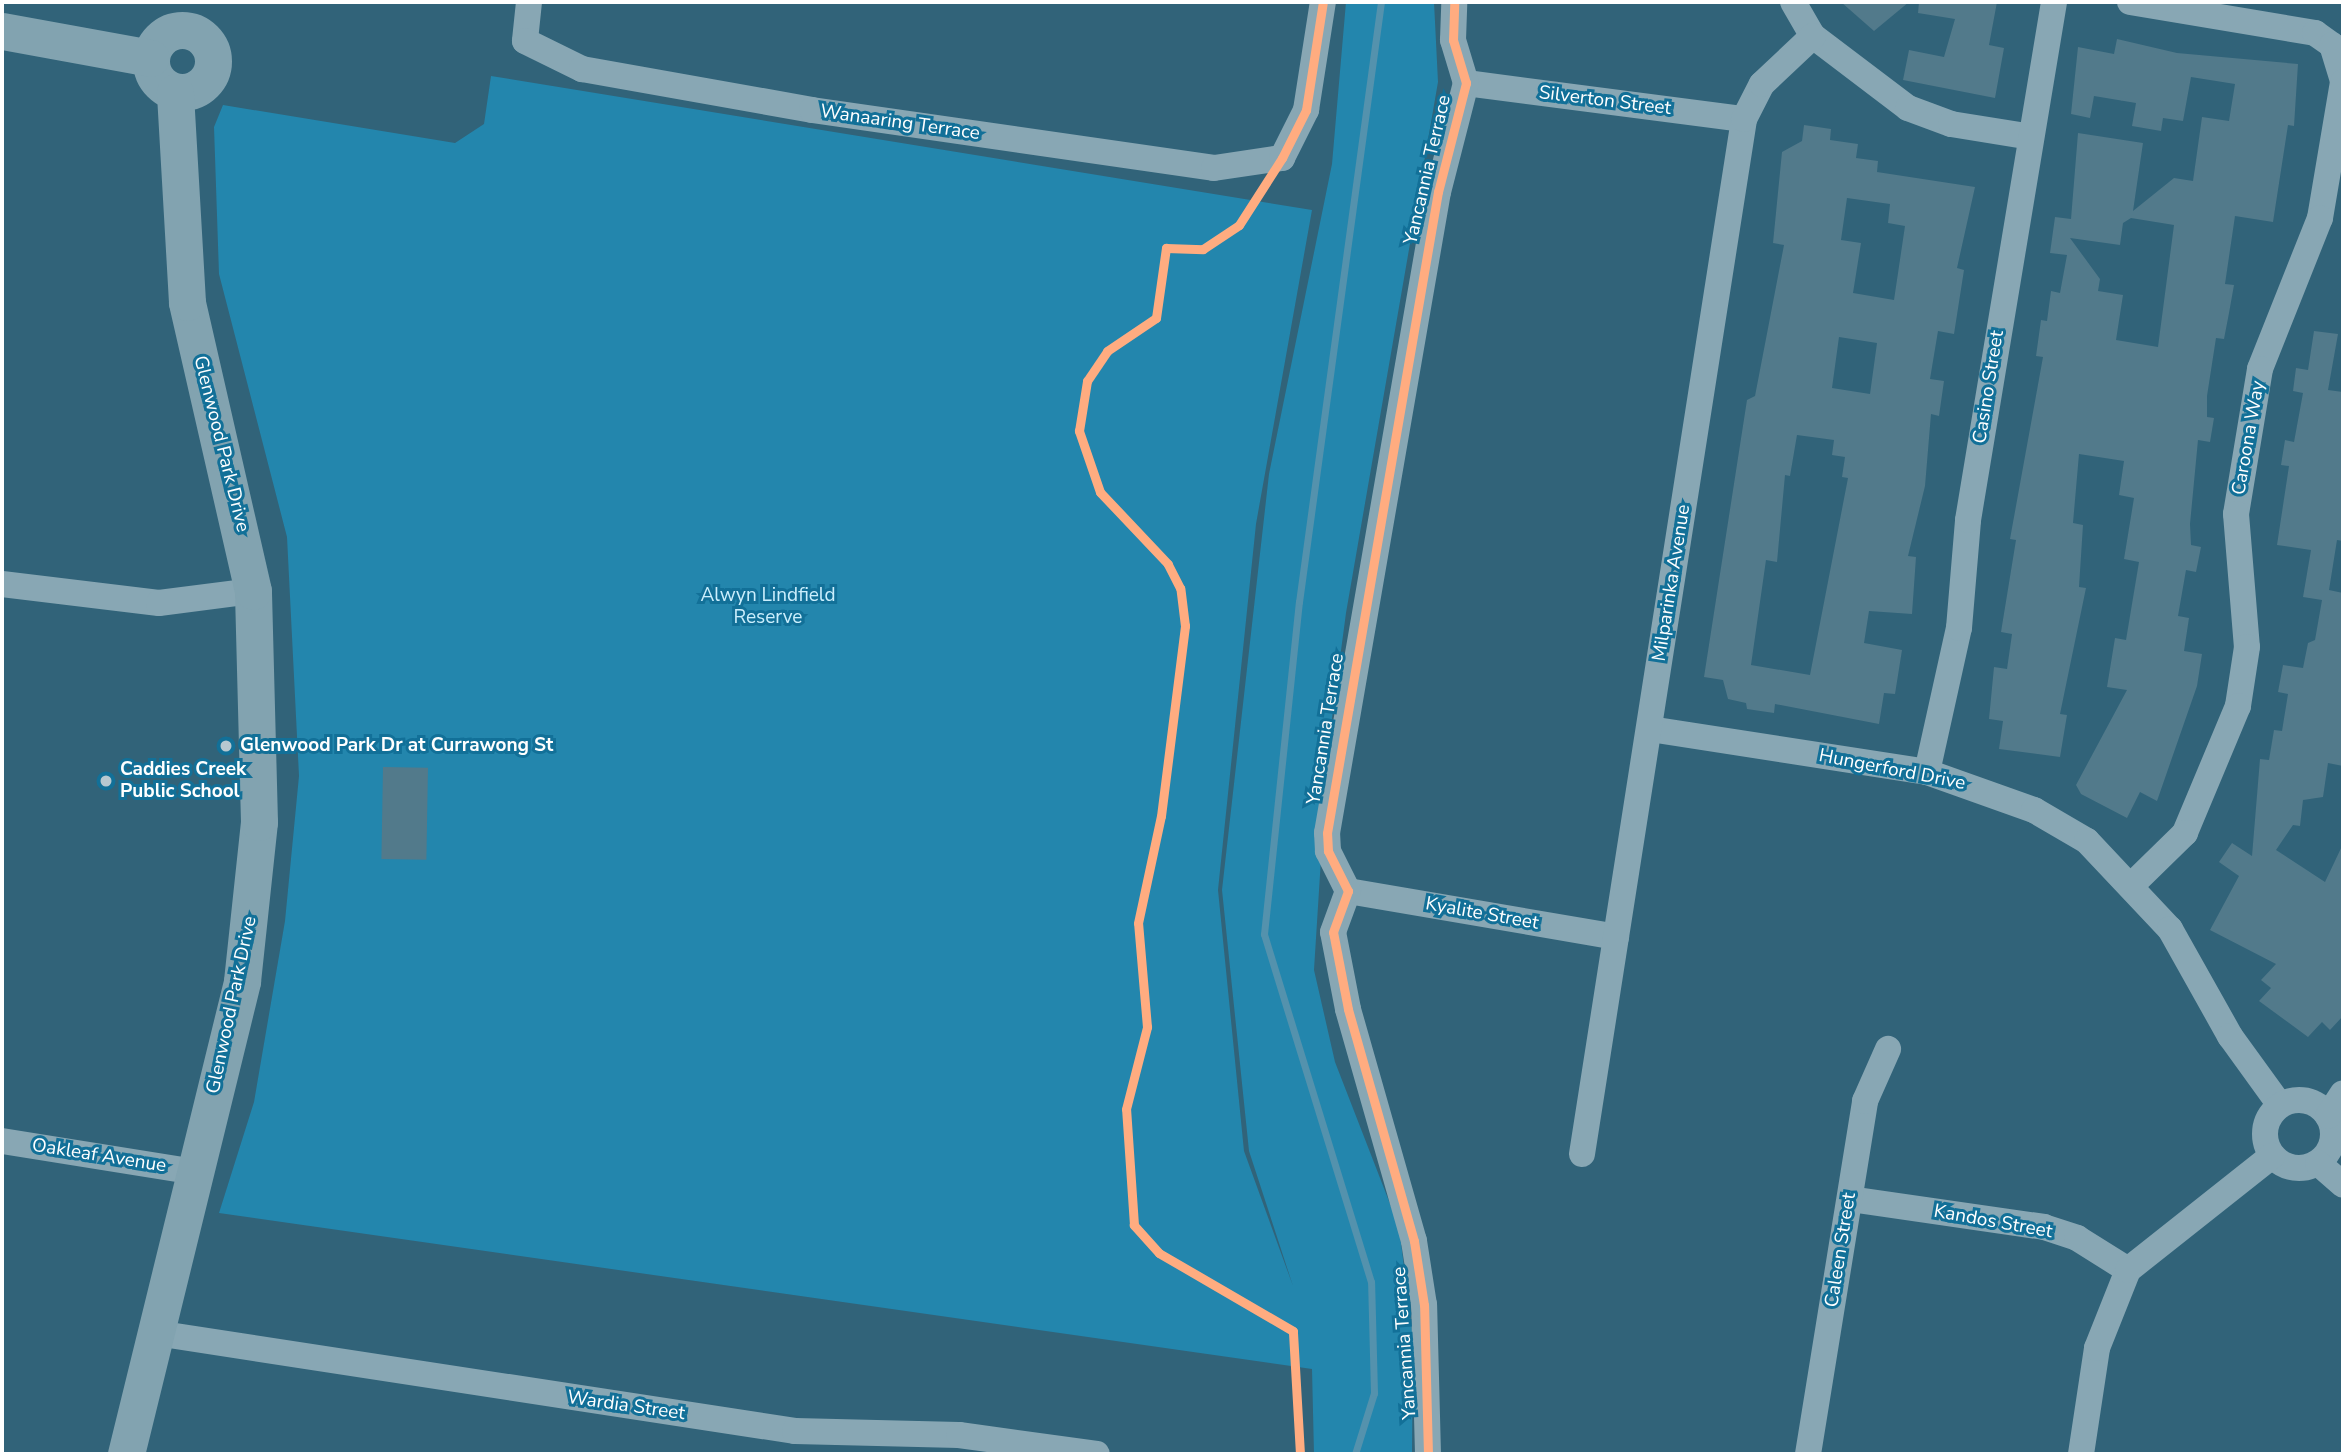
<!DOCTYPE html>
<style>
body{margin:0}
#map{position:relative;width:2345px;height:1456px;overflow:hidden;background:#316379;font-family:"Nunito Sans",sans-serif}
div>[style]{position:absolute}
.green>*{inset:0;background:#2386ad}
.stream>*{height:7px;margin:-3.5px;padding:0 3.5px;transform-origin:3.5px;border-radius:3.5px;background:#5492ad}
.building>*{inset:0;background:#527a8b;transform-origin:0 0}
.street>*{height:26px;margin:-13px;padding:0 13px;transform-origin:13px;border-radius:13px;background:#88a7b4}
.street>.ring{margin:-13px;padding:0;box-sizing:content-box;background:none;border:26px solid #88a7b4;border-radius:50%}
.secondary>*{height:37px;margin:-18.5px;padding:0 18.5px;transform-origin:18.5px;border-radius:18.5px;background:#82a3b0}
.secondary>.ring{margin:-18.5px;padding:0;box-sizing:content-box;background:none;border:37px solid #82a3b0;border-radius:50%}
.cycleway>*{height:9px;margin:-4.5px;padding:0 4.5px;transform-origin:4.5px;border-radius:4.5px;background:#ffac80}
.dots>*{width:19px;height:19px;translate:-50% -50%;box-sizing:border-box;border:4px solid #127098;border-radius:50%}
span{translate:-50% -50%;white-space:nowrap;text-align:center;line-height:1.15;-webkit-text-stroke:6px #127098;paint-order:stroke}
.street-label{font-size:19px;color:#fff}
.park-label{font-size:19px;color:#cceffd}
.poi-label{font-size:19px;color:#fff;font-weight:700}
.left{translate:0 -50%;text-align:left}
.frame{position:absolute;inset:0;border:4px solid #fff;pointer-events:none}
</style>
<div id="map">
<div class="green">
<i style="clip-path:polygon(1346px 2px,1434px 2px,1438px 82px,1346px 613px,1328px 748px,1314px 970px,1335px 1062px,1399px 1227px,1413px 1339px,1412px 1454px,1314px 1454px,1312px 1369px,219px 1213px,254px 1102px,285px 921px,299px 776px,287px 537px,219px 274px,214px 127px,223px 105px,455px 143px,484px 124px,491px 76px,1312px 210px,1256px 524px,1218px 890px,1244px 1151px,1293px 1286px,1249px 1151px,1222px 890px,1269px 474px,1332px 164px)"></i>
</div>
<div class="stream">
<i style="left:1355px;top:1454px;width:64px;rotate:-72.7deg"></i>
<i style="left:1374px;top:1393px;width:111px;rotate:-91.5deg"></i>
<i style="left:1371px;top:1282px;width:364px;rotate:-107.1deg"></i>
<i style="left:1264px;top:934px;width:334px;rotate:-84deg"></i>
<i style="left:1299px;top:602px;width:606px;rotate:-82.22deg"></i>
</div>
<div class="building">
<i style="clip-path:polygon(1841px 2px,1909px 2px,1874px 31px)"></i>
<i style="clip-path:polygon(1919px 2px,1997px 2px,1989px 45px,2004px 48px,1995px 98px,1903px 80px,1909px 50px,1944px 57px,1955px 19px,1918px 13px)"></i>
<i style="clip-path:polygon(evenodd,2117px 39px,2177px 53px,2298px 64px,2294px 126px,2288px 125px,2273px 222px,2235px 216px,2225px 284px,2234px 285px,2229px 313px,2224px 339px,2216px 338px,2207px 396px,2207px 417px,2214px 418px,2210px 442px,2198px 440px,2190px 524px,2191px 545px,2201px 547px,2196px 572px,2186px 570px,2178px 616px,2189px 618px,2184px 651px,2202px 654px,2197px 686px,2157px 801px,2140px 792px,2127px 818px,2081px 794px,2076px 785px,2127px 690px,2107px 687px,2115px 638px,2126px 640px,2139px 562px,2124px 559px,2134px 498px,2119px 495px,2124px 461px,2079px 454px,2073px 523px,2083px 525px,2079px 587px,2086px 588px,2060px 714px,2067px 715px,2060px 757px,1999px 749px,2003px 721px,1989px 719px,1994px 667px,2007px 669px,2012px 634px,2001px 632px,2016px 540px,2010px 539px,2043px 357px,2036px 356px,2041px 320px,2047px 321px,2051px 291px,2060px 293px,2067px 255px,2050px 253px,2055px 217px,2071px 219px,2078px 133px,2143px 143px,2133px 211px,2174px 178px,2193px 181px,2202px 117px,2229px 121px,2235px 84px,2191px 77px,2183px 121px,2163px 118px,2161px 131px,2132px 126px,2136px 103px,2094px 96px,2090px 118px,2071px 114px,2078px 47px,2114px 54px,2117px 39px,2131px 218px,2174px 225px,2158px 347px,2116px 340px,2123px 295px,2098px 291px,2100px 279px,2070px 238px,2120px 245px,2123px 223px,2131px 218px)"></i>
<i style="clip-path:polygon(evenodd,1804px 125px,1831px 129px,1830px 140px,1858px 144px,1856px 158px,1878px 161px,1877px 172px,1975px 187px,1957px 268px,1964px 270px,1954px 334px,1938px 331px,1930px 379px,1944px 381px,1939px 416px,1931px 414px,1925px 486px,1908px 556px,1916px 557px,1912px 614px,1869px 611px,1864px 643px,1902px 650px,1895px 694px,1884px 693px,1879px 724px,1775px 704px,1774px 713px,1747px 709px,1746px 703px,1728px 699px,1723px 680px,1704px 677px,1747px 400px,1755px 396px,1784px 245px,1773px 243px,1782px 152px,1802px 141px,1804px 125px,1847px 198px,1890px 204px,1888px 223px,1905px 226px,1894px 300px,1853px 293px,1861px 243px,1841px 240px,1847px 198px,1804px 125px,1839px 337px,1877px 343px,1870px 394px,1832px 388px,1839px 337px,1804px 125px,1797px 435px,1834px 440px,1832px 455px,1845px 457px,1842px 477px,1848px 478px,1810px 675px,1751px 665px,1766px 560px,1777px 562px,1785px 475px,1790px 476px,1797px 435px)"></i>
<i style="clip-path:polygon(2314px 331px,2338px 334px,2328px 390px,2343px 392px,2343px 541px,2337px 540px,2329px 590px,2343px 593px,2343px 766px,2328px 763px,2323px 797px,2303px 800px,2300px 826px,2293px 825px,2276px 850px,2325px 882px,2343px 844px,2343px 1016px,2330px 1030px,2322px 1022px,2308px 1037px,2259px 1001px,2271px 988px,2261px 980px,2276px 964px,2210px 930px,2239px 876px,2219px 862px,2232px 843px,2252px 856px,2260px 759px,2269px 760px,2274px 730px,2282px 731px,2288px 694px,2278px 692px,2283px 665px,2303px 668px,2308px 643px,2315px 640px,2322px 600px,2303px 597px,2311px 550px,2277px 545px,2289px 466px,2281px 465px,2285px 440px,2294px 442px,2303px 393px,2293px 391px,2296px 368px,2308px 370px)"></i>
<i style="left:383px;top:767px;width:45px;height:92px;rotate:1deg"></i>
</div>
<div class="street">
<i style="left:529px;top:2px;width:39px;rotate:96deg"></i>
<i style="left:525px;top:41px;width:64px;rotate:26.2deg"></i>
<i style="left:582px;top:69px;width:234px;rotate:10.1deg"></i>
<i style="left:812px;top:110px;width:406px;rotate:8.2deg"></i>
<i style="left:1214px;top:168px;width:69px;rotate:-8.4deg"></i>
<i style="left:1282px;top:158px;width:54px;rotate:-63.4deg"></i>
<i style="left:1306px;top:110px;width:109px;rotate:-81.1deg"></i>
<i style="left:1793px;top:2px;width:39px;rotate:60deg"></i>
<i style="left:1813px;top:36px;width:119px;rotate:37.2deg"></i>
<i style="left:1908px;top:108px;width:46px;rotate:20.4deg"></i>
<i style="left:1951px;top:124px;width:81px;rotate:9.2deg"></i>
<i style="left:2130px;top:2px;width:188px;rotate:9.5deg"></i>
<i style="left:2315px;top:33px;width:21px;rotate:35deg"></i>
<i style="left:2332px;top:45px;width:39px;rotate:73deg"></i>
<i style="left:2343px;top:82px;width:138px;rotate:99.6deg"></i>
<i style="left:2320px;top:218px;width:162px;rotate:111.7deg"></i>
<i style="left:2260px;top:369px;width:147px;rotate:99.4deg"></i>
<i style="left:2236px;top:514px;width:133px;rotate:85.3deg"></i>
<i style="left:2247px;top:647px;width:60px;rotate:98.7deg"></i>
<i style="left:2238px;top:706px;width:138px;rotate:112.7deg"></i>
<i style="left:2185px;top:833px;width:73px;rotate:135.6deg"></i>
<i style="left:1466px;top:83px;width:280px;rotate:7.4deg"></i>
<i style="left:2px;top:584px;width:158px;rotate:6.9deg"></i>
<i style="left:159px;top:603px;width:95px;rotate:-7.3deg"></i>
<i style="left:1650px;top:729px;width:280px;rotate:8.8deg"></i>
<i style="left:1927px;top:772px;width:114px;rotate:19.6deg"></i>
<i style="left:2034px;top:810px;width:61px;rotate:30.3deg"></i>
<i style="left:2087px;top:841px;width:121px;rotate:46.7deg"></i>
<i style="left:2170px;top:929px;width:123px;rotate:60.7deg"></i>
<i style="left:2230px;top:1036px;width:85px;rotate:54.1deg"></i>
<i style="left:1927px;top:772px;width:148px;rotate:-77.5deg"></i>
<i style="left:1959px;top:628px;width:108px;rotate:-85.2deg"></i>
<i style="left:1968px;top:520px;width:525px;rotate:-80.57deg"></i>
<i style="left:1348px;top:891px;width:272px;rotate:9.7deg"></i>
<i class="ring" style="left:2265px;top:1100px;width:42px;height:42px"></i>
<i style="left:2328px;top:1116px;width:27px;rotate:-57deg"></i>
<i style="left:2px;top:1141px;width:196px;rotate:9.1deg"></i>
<i style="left:1582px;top:1154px;width:1048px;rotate:-81.1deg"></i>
<i style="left:1744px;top:119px;width:39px;rotate:-63deg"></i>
<i style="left:1762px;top:84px;width:70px;rotate:-43.3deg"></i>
<i style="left:2318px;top:1163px;width:33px;rotate:41deg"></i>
<i style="left:1850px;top:1199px;width:196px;rotate:8.2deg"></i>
<i style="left:2044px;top:1227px;width:35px;rotate:18deg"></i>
<i style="left:2077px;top:1238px;width:60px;rotate:32.1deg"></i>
<i style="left:156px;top:1333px;width:646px;rotate:8.72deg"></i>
<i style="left:795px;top:1431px;width:164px;rotate:1.4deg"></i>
<i style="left:959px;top:1435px;width:139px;rotate:7.8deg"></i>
<i style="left:1428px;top:1454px;width:149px;rotate:-91.5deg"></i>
<i style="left:1424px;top:1305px;width:65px;rotate:-98.9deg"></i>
<i style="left:1414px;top:1241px;width:241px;rotate:-105.9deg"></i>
<i style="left:1348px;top:1009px;width:78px;rotate:-101deg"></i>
<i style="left:1333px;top:932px;width:44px;rotate:-69.9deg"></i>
<i style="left:1348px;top:891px;width:45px;rotate:-116.6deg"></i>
<i style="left:1328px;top:851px;width:18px;rotate:-93deg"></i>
<i style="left:1327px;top:833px;width:651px;rotate:-80.18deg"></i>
<i style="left:1438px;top:192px;width:113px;rotate:-75.6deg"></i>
<i style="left:1466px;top:83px;width:45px;rotate:-106.8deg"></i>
<i style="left:1453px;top:40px;width:38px;rotate:-88deg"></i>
<i style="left:1808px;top:1454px;width:358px;rotate:-80.8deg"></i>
<i style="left:1865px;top:1101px;width:57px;rotate:-66.1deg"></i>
<i style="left:2081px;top:1454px;width:107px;rotate:-81.4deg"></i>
<i style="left:2097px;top:1348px;width:84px;rotate:-68.3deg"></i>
<i style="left:2128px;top:1270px;width:184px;rotate:-38.4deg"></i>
</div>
<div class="secondary">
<i class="ring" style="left:151px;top:30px;width:25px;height:25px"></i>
<i style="left:2px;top:31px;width:151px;rotate:10.3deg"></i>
<i style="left:126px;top:1454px;width:487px;rotate:-76.2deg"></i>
<i style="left:242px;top:981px;width:160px;rotate:-83.9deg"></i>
<i style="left:259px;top:822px;width:231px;rotate:-91.5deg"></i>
<i style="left:253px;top:591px;width:296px;rotate:-102.9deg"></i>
<i style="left:187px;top:302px;width:210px;rotate:-93.3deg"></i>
</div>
<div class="cycleway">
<i style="left:1300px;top:1454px;width:123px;rotate:-93.3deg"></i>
<i style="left:1293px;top:1331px;width:155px;rotate:-149.8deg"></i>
<i style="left:1159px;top:1253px;width:38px;rotate:-132deg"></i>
<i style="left:1134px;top:1225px;width:116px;rotate:-93.9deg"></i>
<i style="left:1126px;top:1109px;width:85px;rotate:-75.6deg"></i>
<i style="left:1147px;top:1027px;width:104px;rotate:-94.9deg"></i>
<i style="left:1138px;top:923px;width:109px;rotate:-77.9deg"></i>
<i style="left:1161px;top:816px;width:192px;rotate:-82.8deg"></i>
<i style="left:1185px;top:626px;width:38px;rotate:-97deg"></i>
<i style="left:1180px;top:588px;width:27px;rotate:-117deg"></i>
<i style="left:1168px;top:564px;width:99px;rotate:-133.4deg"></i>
<i style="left:1100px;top:492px;width:65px;rotate:-109deg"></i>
<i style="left:1079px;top:431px;width:51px;rotate:-80.9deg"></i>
<i style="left:1087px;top:381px;width:36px;rotate:-56deg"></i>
<i style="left:1107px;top:351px;width:59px;rotate:-34deg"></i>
<i style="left:1156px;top:318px;width:71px;rotate:-81.9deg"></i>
<i style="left:1166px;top:248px;width:37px;rotate:2deg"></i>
<i style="left:1203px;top:249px;width:43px;rotate:-33.7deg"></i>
<i style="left:1239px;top:225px;width:80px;rotate:-57.3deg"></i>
<i style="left:1282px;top:158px;width:54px;rotate:-63.4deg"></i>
<i style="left:1306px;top:110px;width:109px;rotate:-81.1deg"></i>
<i style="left:1428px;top:1454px;width:149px;rotate:-91.5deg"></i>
<i style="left:1424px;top:1305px;width:65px;rotate:-98.9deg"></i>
<i style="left:1414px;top:1241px;width:241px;rotate:-105.9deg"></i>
<i style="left:1348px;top:1009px;width:78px;rotate:-101deg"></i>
<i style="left:1333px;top:932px;width:44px;rotate:-69.9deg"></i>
<i style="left:1348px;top:891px;width:45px;rotate:-116.6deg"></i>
<i style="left:1328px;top:851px;width:18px;rotate:-93deg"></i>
<i style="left:1327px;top:833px;width:651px;rotate:-80.18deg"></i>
<i style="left:1438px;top:192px;width:113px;rotate:-75.6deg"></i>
<i style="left:1466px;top:83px;width:45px;rotate:-106.8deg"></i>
<i style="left:1453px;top:40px;width:38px;rotate:-88deg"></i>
</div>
<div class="dots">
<i style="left:226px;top:746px;background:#b7c8d0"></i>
<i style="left:106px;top:781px;background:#b7c8d0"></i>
</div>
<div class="street-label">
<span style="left:1605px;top:101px;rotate:7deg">Silverton Street</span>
<span style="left:900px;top:123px;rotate:8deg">Wanaaring Terrace</span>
<span style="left:1428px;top:170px;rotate:-77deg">Yancannia Terrace</span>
<span style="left:1989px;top:387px;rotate:-81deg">Casino Street</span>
<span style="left:2249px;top:438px;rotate:-80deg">Caroona Way</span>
<span style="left:221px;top:444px;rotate:76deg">Glenwood Park Drive</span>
<span style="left:1672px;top:583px;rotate:-81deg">Milparinka Avenue</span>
<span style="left:1326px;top:729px;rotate:-81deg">Yancannia Terrace</span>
<span style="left:1892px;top:770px;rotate:11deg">Hungerford Drive</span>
<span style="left:1482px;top:914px;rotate:10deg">Kyalite Street</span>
<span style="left:232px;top:1005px;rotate:-78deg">Glenwood Park Drive</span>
<span style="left:99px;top:1156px;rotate:9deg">Oakleaf Avenue</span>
<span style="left:1993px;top:1222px;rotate:10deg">Kandos Street</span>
<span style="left:1841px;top:1250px;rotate:-81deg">Caleen Street</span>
<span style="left:1405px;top:1343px;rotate:-94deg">Yancannia Terrace</span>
<span style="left:626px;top:1406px;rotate:8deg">Wardia Street</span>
</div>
<div class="park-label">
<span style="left:768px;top:607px">Alwyn Lindfield<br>Reserve</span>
</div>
<div class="poi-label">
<span class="left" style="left:240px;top:746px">Glenwood Park Dr at Currawong St</span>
<span class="left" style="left:120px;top:781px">Caddies Creek<br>Public School</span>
</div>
<div class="frame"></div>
</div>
